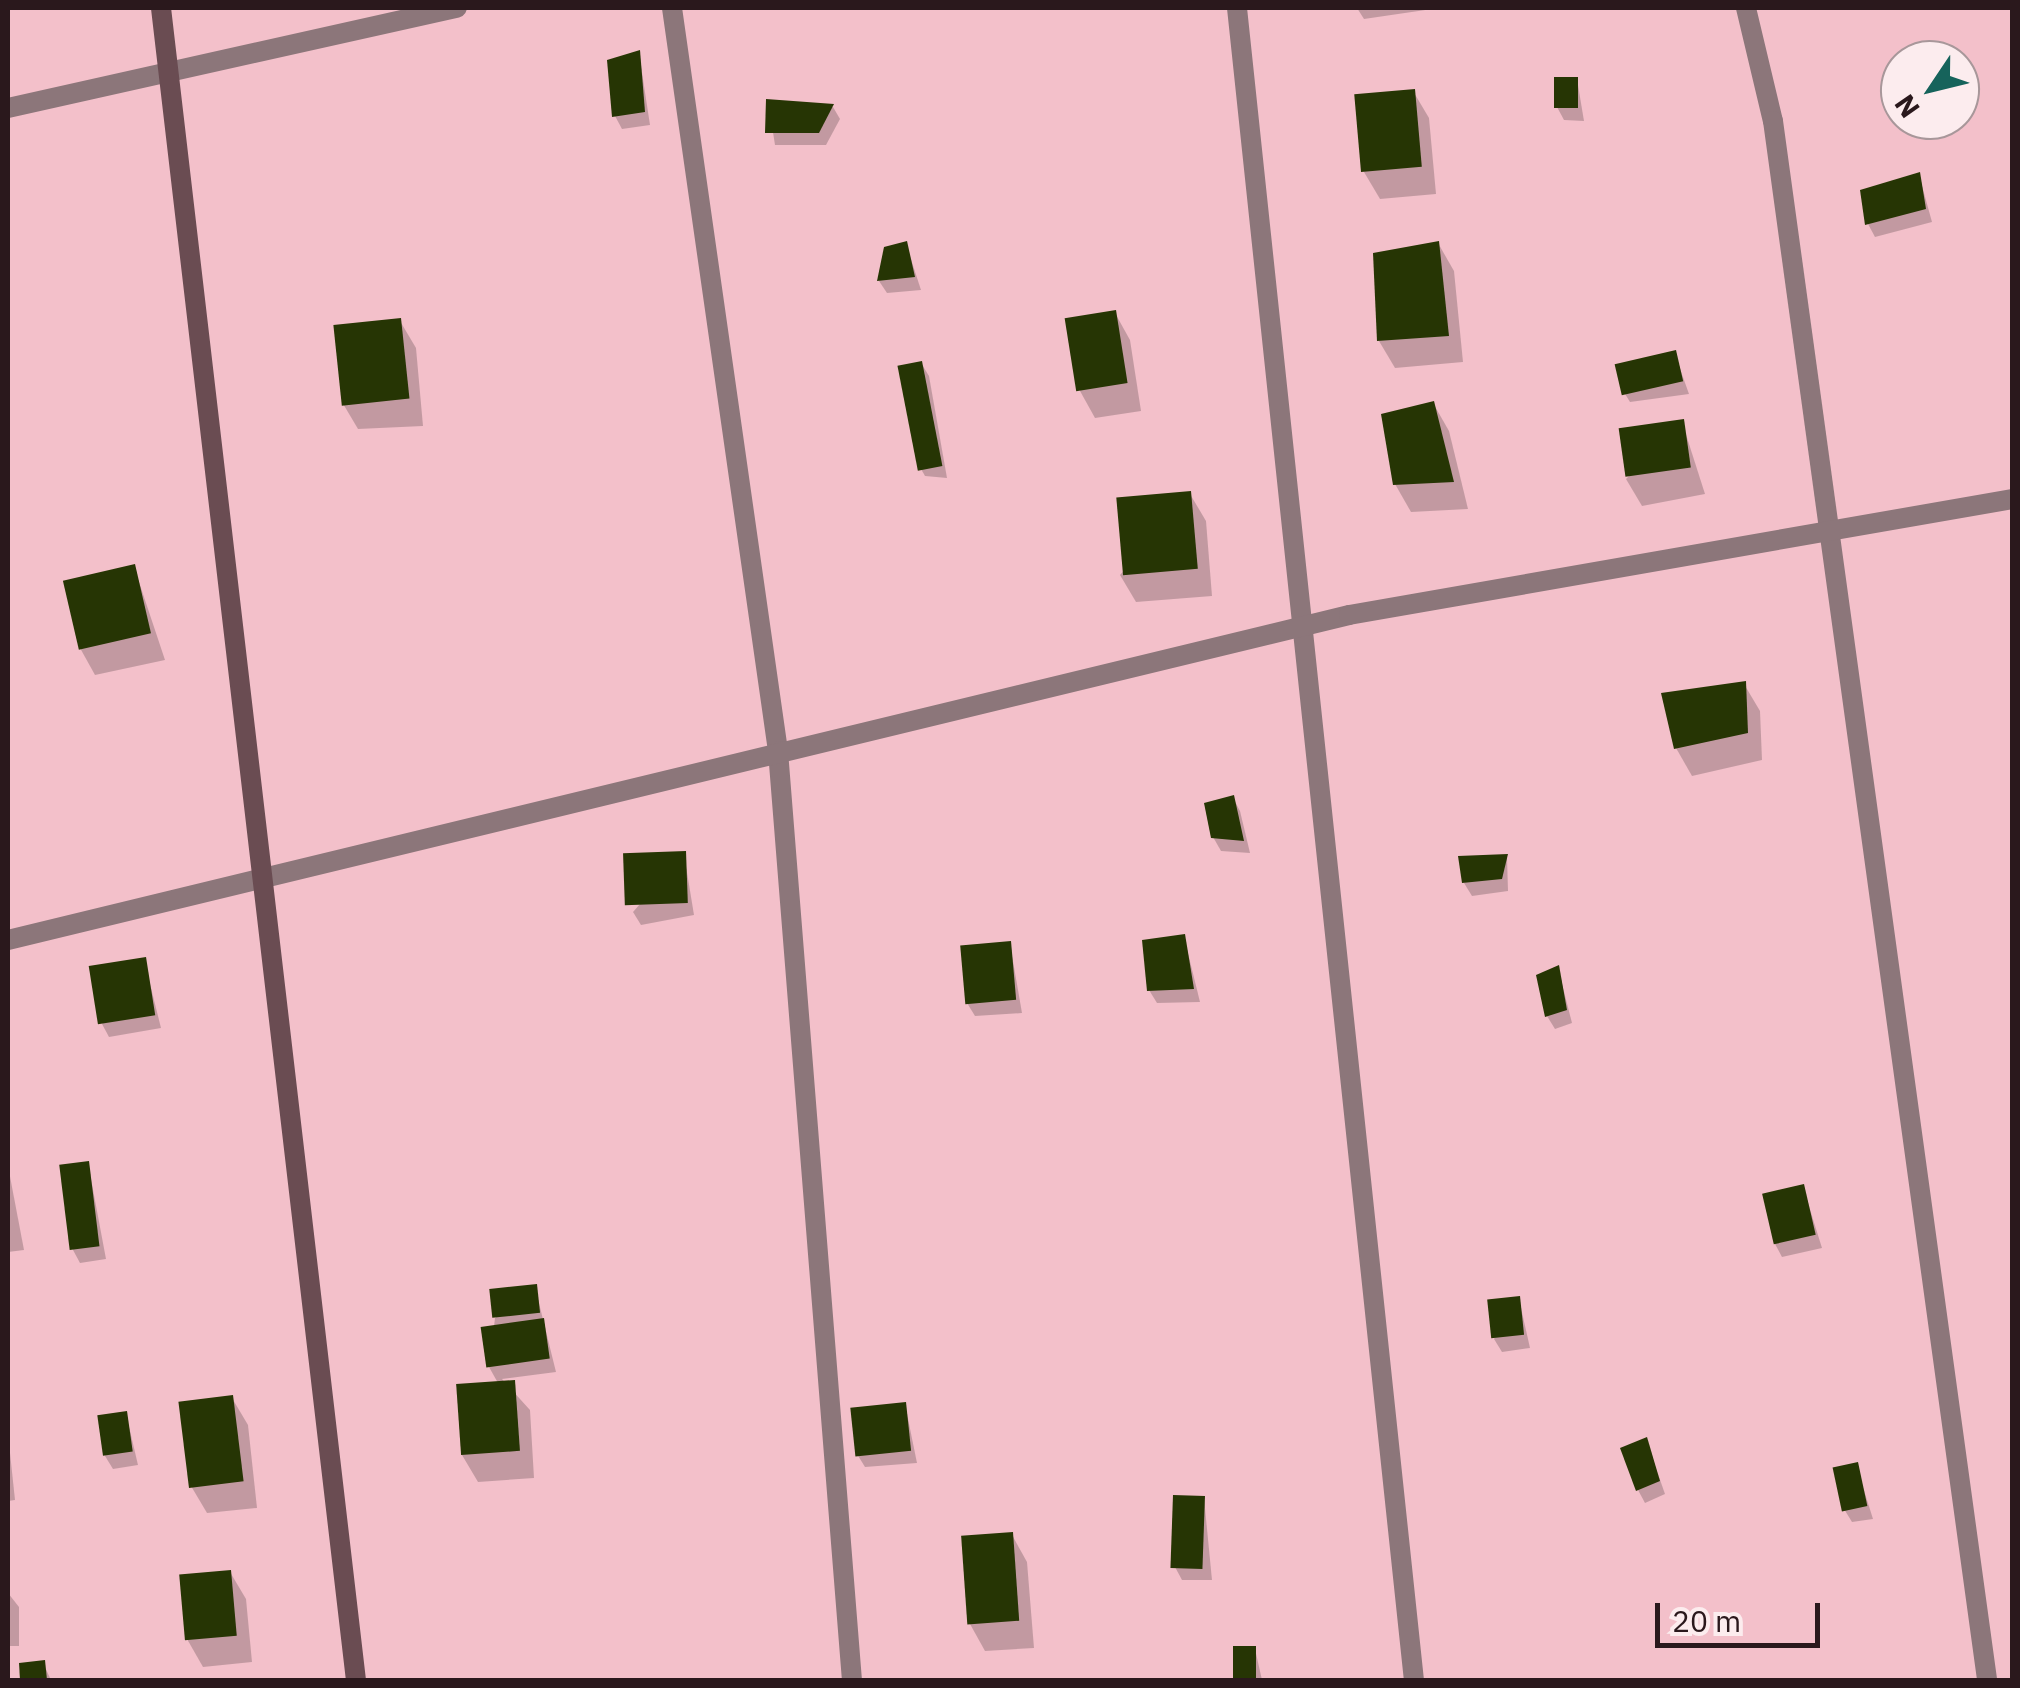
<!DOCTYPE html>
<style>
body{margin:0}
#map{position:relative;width:2020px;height:1688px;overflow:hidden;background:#f3c0ca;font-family:"IBM Plex Sans",sans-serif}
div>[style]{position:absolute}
.shadow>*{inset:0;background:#0003}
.building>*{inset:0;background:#263504;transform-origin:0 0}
.street>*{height:20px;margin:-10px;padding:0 10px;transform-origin:10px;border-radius:10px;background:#8c767a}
.secondary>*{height:20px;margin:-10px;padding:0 10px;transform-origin:10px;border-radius:10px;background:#6a4c52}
span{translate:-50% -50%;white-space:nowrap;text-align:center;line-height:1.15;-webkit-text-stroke:10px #fcecee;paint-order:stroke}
.frame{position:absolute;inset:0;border:10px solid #2a181c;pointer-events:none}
.north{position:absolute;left:1880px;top:40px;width:100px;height:100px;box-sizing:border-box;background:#fcecee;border:2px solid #a8979a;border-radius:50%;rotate:235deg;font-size:28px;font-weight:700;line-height:40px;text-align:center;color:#2a181c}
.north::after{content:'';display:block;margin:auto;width:35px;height:45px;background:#16635b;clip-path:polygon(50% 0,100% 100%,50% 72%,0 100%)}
.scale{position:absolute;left:1655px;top:1603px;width:165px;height:45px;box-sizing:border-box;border:5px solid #2a181c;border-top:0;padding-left:12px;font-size:30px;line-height:35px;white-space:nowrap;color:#2a181c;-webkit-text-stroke:8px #fcecee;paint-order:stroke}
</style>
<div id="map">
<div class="shadow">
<i style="clip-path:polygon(1357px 8px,1439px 8px,1364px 19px)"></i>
<i style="clip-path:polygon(639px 53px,650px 125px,622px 129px,615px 116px)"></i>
<i style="clip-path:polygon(1577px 79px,1584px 121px,1564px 120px,1557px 107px)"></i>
<i style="clip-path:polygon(1413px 91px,1429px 118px,1436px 194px,1380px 199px,1364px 172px)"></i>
<i style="clip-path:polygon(768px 101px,833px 107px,840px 119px,826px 145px,775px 145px)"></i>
<i style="clip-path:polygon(1919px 175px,1932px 222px,1875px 237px,1868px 224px)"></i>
<i style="clip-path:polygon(1438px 243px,1454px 271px,1463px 362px,1395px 368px,1379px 341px)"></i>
<i style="clip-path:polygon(906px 244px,921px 290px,887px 293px,879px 281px)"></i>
<i style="clip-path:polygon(1115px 313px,1130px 340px,1141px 411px,1095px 418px,1080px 391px)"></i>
<i style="clip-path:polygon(400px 321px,416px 348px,423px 426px,358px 429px,342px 402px)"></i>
<i style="clip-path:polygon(1674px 352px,1689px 394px,1630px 402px,1622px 389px)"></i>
<i style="clip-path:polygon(921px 363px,929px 376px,947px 478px,925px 476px,917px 462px)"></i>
<i style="clip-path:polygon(1433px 403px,1449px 431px,1468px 509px,1411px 512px,1395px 484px)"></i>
<i style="clip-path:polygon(1682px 422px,1705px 494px,1642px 506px,1626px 479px)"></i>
<i style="clip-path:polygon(1190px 494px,1206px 521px,1212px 596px,1136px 602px,1120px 575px)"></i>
<i style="clip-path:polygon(134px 567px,165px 660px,95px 675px,80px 648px)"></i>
<i style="clip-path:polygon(1744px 684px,1760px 711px,1762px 760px,1692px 776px,1676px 748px)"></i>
<i style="clip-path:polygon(1233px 798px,1240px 811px,1250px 853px,1221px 851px,1213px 837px)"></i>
<i style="clip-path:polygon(684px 854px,694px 915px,641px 925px,633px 912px)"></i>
<i style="clip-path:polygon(1507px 857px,1508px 891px,1472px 896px,1464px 883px)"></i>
<i style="clip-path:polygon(1184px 937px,1200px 1002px,1157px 1003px,1149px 990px)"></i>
<i style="clip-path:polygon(1010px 944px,1022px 1013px,975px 1016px,967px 1003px)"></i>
<i style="clip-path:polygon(144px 960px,161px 1028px,109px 1037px,102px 1024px)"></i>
<i style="clip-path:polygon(1558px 968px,1572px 1023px,1555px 1029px,1547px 1016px)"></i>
<i style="clip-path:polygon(88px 1163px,106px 1259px,80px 1263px,73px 1250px)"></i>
<i style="clip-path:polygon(8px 1166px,24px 1250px,8px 1252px)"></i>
<i style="clip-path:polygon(1803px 1187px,1822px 1248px,1782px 1257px,1775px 1244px)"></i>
<i style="clip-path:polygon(535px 1287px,556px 1372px,502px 1379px,530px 1410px,534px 1478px,478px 1482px,462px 1455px,498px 1383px,489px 1367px,495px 1318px)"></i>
<i style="clip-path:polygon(1519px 1299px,1530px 1348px,1502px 1352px,1494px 1339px)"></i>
<i style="clip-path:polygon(232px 1398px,248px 1425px,257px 1508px,207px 1513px,191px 1486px)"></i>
<i style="clip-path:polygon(905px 1404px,917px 1463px,865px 1467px,857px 1454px)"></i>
<i style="clip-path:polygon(126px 1414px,138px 1465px,113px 1469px,105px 1456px)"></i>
<i style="clip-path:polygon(8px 1434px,15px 1500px,8px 1501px)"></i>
<i style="clip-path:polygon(1646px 1440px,1665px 1494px,1645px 1503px,1638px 1490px)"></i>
<i style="clip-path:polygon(1856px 1465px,1873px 1519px,1852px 1522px,1844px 1509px)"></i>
<i style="clip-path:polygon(1204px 1498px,1212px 1580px,1182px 1580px,1175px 1567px)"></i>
<i style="clip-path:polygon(1012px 1535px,1027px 1562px,1034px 1648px,985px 1651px,970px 1624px)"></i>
<i style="clip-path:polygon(230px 1572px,246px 1599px,252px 1662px,203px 1667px,187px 1639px)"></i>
<i style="clip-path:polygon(8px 1593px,19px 1607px,19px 1646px,8px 1646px)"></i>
<i style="clip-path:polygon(1236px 1649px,1255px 1649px,1262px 1680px,1238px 1680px)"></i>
<i style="clip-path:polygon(43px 1663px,51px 1680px,23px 1680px,21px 1665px)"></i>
</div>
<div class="building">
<i style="clip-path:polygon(640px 50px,645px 112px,612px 117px,607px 60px)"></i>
<i style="left:1554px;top:77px;width:24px;height:31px"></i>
<i style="left:1415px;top:89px;width:78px;height:61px;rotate:85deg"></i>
<i style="clip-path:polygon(766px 99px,834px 104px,819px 133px,765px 133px)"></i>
<i style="clip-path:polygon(1920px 172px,1926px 209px,1865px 225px,1860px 190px)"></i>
<i style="clip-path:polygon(907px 241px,915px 277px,877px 281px,884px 247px)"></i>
<i style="clip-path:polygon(1439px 241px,1449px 336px,1377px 341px,1373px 253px)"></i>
<i style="left:1116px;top:310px;width:74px;height:52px;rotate:81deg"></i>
<i style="left:401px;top:318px;width:81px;height:68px;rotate:84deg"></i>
<i style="left:1676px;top:350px;width:32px;height:63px;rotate:77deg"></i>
<i style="left:922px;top:361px;width:107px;height:25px;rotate:79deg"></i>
<i style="clip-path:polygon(1434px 401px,1454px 482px,1393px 485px,1381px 414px)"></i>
<i style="left:1684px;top:419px;width:49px;height:66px;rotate:82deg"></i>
<i style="left:1191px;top:491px;width:78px;height:75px;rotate:85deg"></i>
<i style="left:135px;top:564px;width:71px;height:74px;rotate:77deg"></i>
<i style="clip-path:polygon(1746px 681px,1748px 733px,1674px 749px,1661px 693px)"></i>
<i style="clip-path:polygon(1234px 795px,1244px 841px,1211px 838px,1204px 803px)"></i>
<i style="left:686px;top:851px;width:52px;height:63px;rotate:88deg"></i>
<i style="clip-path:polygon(1508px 854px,1502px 879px,1462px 883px,1458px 856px)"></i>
<i style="clip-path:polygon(1185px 934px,1194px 989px,1147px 991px,1142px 940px)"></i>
<i style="left:1011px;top:941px;width:59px;height:51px;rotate:85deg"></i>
<i style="left:146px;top:957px;width:59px;height:58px;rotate:81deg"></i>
<i style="clip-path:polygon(1559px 965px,1567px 1010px,1545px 1017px,1536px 975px)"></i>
<i style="left:89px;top:1161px;width:86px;height:30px;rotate:83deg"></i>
<i style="left:1804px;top:1184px;width:52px;height:43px;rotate:77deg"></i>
<i style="left:537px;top:1284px;width:29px;height:48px;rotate:84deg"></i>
<i style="left:1520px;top:1296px;width:39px;height:33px;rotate:84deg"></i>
<i style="left:544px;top:1318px;width:41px;height:64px;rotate:82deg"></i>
<i style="left:515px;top:1380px;width:71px;height:59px;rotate:86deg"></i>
<i style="left:233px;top:1395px;width:87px;height:55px;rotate:83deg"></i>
<i style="left:906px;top:1402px;width:49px;height:56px;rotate:84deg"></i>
<i style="left:127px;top:1411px;width:41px;height:30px;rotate:82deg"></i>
<i style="clip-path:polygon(1647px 1437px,1660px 1481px,1636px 1491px,1620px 1448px)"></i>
<i style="left:1858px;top:1462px;width:45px;height:26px;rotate:78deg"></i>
<i style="left:1173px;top:1495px;width:32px;height:73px;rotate:2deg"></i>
<i style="left:1013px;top:1532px;width:89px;height:52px;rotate:86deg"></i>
<i style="left:231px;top:1570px;width:66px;height:52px;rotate:85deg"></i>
<i style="left:1256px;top:1646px;width:34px;height:23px;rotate:90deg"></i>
<i style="clip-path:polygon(45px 1660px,47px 1680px,20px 1680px,19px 1663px)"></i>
</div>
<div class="street">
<i style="left:672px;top:8px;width:751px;rotate:81.88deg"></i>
<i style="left:778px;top:751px;width:932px;rotate:85.45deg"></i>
<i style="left:1237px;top:8px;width:1681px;rotate:83.96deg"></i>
<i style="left:1746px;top:8px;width:116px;rotate:76.6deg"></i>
<i style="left:1773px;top:121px;width:1574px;rotate:82.18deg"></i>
<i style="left:8px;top:108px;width:460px;rotate:-12.6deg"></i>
<i style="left:8px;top:940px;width:1380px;rotate:-13.62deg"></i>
<i style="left:1349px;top:615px;width:673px;rotate:-9.92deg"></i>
</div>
<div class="secondary">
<i style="left:161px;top:8px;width:1683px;rotate:83.35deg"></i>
</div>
<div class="frame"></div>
<div class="north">N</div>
<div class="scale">20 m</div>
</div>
